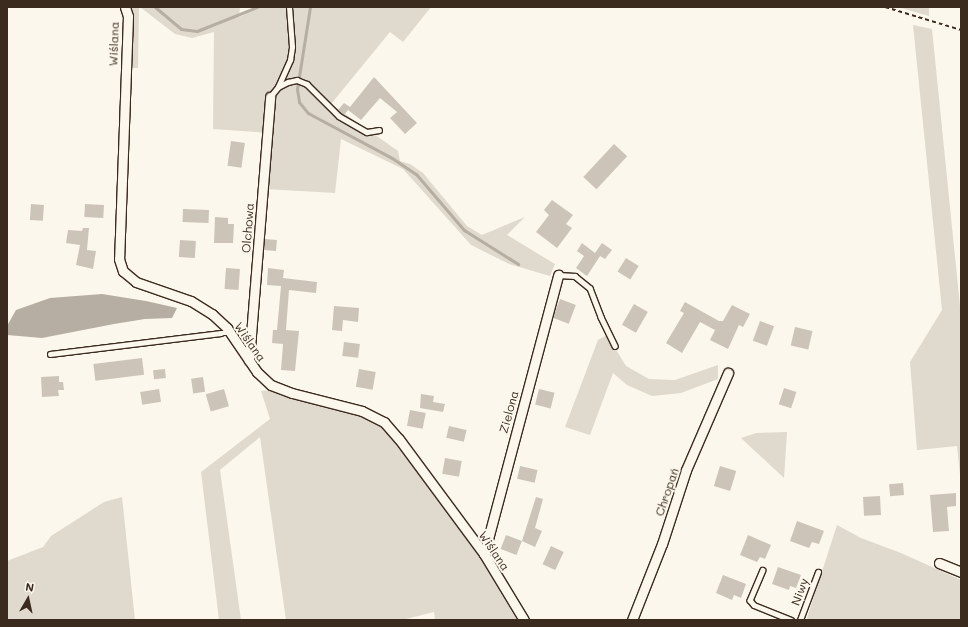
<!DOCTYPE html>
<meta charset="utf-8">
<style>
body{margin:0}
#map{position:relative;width:968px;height:627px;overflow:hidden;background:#fbf7ec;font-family:Mali,sans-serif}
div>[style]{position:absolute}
.green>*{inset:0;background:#dfd9ce}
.water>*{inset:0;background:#b6aea2}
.stream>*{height:3px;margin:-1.5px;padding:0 1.5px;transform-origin:1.5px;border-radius:1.5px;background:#b6aea2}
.building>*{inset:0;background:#ccc4b9;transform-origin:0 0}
.path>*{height:2px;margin-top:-1px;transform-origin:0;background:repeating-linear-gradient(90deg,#3b2a1e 0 4px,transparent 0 7px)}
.roads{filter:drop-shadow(1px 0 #3b2a1e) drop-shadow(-1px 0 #3b2a1e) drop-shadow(0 1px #3b2a1e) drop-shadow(0 -1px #3b2a1e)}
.lane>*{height:4.5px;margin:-2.25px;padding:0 2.25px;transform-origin:2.25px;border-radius:2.25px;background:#fbf7ec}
.street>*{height:9px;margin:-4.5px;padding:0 4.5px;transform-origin:4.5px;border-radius:4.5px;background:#fbf7ec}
span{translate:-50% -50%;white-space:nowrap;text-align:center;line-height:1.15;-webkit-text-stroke:4px #fbf7ec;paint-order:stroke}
.street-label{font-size:12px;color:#3b2a1e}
.frame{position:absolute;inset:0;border:8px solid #3b2a1e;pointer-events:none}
.north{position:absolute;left:8px;top:579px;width:40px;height:40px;-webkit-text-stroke:3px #fbf7ec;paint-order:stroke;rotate:9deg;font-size:11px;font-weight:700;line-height:16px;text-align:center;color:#3b2a1e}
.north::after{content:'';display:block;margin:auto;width:14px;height:18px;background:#3b2a1e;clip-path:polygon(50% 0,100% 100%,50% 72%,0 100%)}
</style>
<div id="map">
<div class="green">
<i style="clip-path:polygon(128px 7px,139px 7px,138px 68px,129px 68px)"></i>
<i style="clip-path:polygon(140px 7px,240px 7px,239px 17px,262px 7px,431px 7px,403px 42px,390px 32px,331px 104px,398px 151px,400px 161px,410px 164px,423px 173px,467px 226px,482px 235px,525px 217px,507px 235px,555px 264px,550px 276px,509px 264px,471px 245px,403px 169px,341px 139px,335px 193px,265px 189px,269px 133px,213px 129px,214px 32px,192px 38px,175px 34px)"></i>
<i style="clip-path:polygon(898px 7px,929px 7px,929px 16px,915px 12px)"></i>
<i style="clip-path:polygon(913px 25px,932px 29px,961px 316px,961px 484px,957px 446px,917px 450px,910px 362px,942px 310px)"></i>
<i style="clip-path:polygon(607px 335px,626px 366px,649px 379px,675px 380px,718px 365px,718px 379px,681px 393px,652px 396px,627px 385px,613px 373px,590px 435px,565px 427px,598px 340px)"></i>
<i style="clip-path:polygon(271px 390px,359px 415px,382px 425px,400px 446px,482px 561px,517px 620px,435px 620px,434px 612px,402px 620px,286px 620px,260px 437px,220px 470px,241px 620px,219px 620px,201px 472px,270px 419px,261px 391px)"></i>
<i style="clip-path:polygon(787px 432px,784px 478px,741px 438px,756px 433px)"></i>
<i style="clip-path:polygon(122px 497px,135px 620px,7px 620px,7px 561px,43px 547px,51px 536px,104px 502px)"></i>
<i style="clip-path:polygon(837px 525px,861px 538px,901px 553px,961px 580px,961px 620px,811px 620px,807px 618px)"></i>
</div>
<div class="water">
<i style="clip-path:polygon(102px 294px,146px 301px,177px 308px,172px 318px,145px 319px,114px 324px,42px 338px,7px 335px,7px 326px,16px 310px,50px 298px)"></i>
</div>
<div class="stream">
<i style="left:155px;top:7px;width:34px;rotate:40deg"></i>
<i style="left:181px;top:29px;width:16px;rotate:7deg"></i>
<i style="left:197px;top:31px;width:65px;rotate:-21.8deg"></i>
<i style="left:310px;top:7px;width:83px;rotate:99deg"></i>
<i style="left:297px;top:89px;width:13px;rotate:81deg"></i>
<i style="left:299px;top:102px;width:14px;rotate:51deg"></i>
<i style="left:308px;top:113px;width:95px;rotate:28.2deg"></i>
<i style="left:392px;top:158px;width:29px;rotate:34deg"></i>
<i style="left:416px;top:174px;width:74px;rotate:49.4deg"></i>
<i style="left:464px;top:230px;width:64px;rotate:32.2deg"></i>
</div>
<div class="building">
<i style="clip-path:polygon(374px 77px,417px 123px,405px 134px,390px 118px,397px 112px,380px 98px,361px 120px,348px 110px,344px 115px,338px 110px,344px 103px,350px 107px)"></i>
<i style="left:231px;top:141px;width:14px;height:25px;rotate:8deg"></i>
<i style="left:614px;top:144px;width:18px;height:45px;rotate:43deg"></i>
<i style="clip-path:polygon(552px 200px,573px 215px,566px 224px,572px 228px,557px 248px,536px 232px,549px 215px,544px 210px)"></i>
<i style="left:31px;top:204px;width:13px;height:16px;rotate:4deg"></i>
<i style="left:85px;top:204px;width:19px;height:13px;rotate:3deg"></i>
<i style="left:183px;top:209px;width:26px;height:13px;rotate:2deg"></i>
<i style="clip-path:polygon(215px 217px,228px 218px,228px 224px,234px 224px,233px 243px,214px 243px)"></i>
<i style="clip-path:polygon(83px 228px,89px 228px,87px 250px,96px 251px,93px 269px,76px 265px,80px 245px,66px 243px,68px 230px,82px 231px)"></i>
<i style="left:265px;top:239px;width:12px;height:11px;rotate:5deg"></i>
<i style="left:180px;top:240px;width:16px;height:17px;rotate:4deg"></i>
<i style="clip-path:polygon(582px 243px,595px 253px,602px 243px,612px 250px,605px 259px,600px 256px,587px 276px,576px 268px,584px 256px,577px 251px)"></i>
<i style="left:626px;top:258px;width:15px;height:16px;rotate:32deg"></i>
<i style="left:226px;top:268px;width:14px;height:21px;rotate:4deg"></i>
<i style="clip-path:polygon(268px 268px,284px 270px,283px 278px,317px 282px,316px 293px,289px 290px,286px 330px,299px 331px,295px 371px,281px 370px,283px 344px,272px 343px,273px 330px,277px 330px,281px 286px,267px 285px)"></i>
<i style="left:560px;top:299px;width:17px;height:20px;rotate:21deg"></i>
<i style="clip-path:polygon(685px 302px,719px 321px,723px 321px,732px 305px,750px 314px,743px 327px,739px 325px,728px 349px,710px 340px,715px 330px,700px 322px,682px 353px,666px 343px,684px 313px,680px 311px)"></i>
<i style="left:634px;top:304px;width:16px;height:24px;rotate:30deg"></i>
<i style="clip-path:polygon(334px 306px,359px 308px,358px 322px,343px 320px,342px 331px,332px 330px)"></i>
<i style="left:760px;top:321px;width:15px;height:21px;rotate:20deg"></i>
<i style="left:795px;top:327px;width:18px;height:19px;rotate:13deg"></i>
<i style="left:344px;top:342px;width:16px;height:14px;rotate:7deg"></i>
<i style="left:142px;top:358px;width:17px;height:49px;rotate:83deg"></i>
<i style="left:165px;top:369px;width:9px;height:12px;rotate:84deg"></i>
<i style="left:359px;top:369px;width:17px;height:18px;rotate:10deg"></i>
<i style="clip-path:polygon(59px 376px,59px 382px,63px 382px,64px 390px,58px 390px,59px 396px,42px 397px,41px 377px)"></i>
<i style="left:203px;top:377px;width:15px;height:12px;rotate:82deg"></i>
<i style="left:784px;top:388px;width:13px;height:17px;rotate:18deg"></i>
<i style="left:159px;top:389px;width:13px;height:19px;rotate:81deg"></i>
<i style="left:224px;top:389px;width:18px;height:19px;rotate:74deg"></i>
<i style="left:539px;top:389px;width:16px;height:16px;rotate:14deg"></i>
<i style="clip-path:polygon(421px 394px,434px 396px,433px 402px,445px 404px,443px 412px,420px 408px)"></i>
<i style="left:410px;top:410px;width:16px;height:16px;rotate:11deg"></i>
<i style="left:449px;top:426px;width:18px;height:12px;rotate:13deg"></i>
<i style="left:445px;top:458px;width:17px;height:16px;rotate:10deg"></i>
<i style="left:520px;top:466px;width:18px;height:13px;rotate:13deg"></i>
<i style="left:720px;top:466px;width:17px;height:21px;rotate:17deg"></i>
<i style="left:903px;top:483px;width:12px;height:14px;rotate:85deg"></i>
<i style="clip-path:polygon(956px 493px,956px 506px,947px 507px,949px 531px,933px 532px,930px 495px)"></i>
<i style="left:880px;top:496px;width:19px;height:17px;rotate:87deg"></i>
<i style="clip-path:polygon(536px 497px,543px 499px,535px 528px,542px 531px,535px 547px,522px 541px)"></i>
<i style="clip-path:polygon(797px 521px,824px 531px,819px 544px,812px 542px,809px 548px,790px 541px)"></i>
<i style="left:506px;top:535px;width:17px;height:15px;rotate:21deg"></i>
<i style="clip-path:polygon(748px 535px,771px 545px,765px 559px,760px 557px,757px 562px,740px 555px)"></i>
<i style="left:551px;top:546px;width:14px;height:20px;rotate:25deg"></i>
<i style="clip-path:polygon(778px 567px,801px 575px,796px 588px,790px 586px,789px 590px,772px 584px)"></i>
<i style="clip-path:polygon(723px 575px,746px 584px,741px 598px,734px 595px,732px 600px,716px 593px)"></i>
</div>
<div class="path">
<i style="left:885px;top:7px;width:79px;rotate:16.8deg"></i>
</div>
<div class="roads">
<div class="lane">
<i style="left:278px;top:87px;width:30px;rotate:-66deg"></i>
<i style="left:290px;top:60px;width:13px;rotate:-81deg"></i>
<i style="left:292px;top:47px;width:40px;rotate:-94.3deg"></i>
<i style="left:270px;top:97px;width:13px;rotate:-51deg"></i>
<i style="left:278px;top:87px;width:11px;rotate:-27deg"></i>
<i style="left:288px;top:82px;width:9px;rotate:-13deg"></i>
<i style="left:297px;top:80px;width:11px;rotate:22deg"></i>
<i style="left:307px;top:84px;width:45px;rotate:45deg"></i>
<i style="left:339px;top:116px;width:32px;rotate:30deg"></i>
<i style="left:367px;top:132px;width:12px;rotate:-9deg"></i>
<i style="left:558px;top:275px;width:17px;rotate:3deg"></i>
<i style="left:575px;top:276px;width:19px;rotate:39deg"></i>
<i style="left:590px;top:288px;width:31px;rotate:69deg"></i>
<i style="left:601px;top:317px;width:32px;rotate:64deg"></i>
<i style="left:50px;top:354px;width:172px;rotate:-7deg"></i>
<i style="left:221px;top:333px;width:9px"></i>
<i style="left:763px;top:570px;width:33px;rotate:113deg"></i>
<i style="left:750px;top:600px;width:6px;rotate:51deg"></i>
<i style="left:754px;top:605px;width:40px;rotate:22deg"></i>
<i style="left:800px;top:620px;width:51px;rotate:-69.4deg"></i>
</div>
<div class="street">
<i style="left:125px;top:7px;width:9px;rotate:72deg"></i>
<i style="left:128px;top:16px;width:243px;rotate:92.1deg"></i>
<i style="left:119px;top:259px;width:13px;rotate:72deg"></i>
<i style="left:123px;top:271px;width:17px;rotate:40deg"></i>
<i style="left:136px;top:282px;width:58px;rotate:19.1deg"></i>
<i style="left:191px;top:301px;width:25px;rotate:32deg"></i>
<i style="left:212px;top:314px;width:21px;rotate:43deg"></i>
<i style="left:227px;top:328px;width:53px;rotate:55.7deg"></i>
<i style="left:257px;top:372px;width:19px;rotate:43deg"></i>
<i style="left:271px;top:385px;width:22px;rotate:21deg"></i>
<i style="left:292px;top:393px;width:72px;rotate:14.4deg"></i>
<i style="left:362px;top:411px;width:25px;rotate:27deg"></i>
<i style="left:384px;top:422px;width:23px;rotate:49deg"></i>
<i style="left:399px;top:439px;width:143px;rotate:53.5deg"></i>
<i style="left:484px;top:554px;width:77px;rotate:58.8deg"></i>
<i style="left:249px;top:360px;width:264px;rotate:-85.4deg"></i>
<i style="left:484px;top:554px;width:289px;rotate:-75.1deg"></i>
<i style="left:939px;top:563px;width:24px;rotate:22deg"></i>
<i style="left:632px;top:620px;width:82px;rotate:-68.5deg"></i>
<i style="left:662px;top:544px;width:78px;rotate:-72deg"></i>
<i style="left:686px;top:470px;width:106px;rotate:-66.6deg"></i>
</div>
</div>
<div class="street-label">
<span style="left:114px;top:44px;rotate:-88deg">Wiślana</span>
<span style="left:248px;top:228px;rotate:-86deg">Olchowa</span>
<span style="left:250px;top:342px;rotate:55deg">Wiślana</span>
<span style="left:509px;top:412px;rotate:-75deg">Zielona</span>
<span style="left:667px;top:492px;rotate:-71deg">Chropań</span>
<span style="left:494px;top:551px;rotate:56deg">Wiślana</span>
<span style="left:800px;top:592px;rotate:-70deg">Niwy</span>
</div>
<div class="frame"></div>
<div class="north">N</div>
</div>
